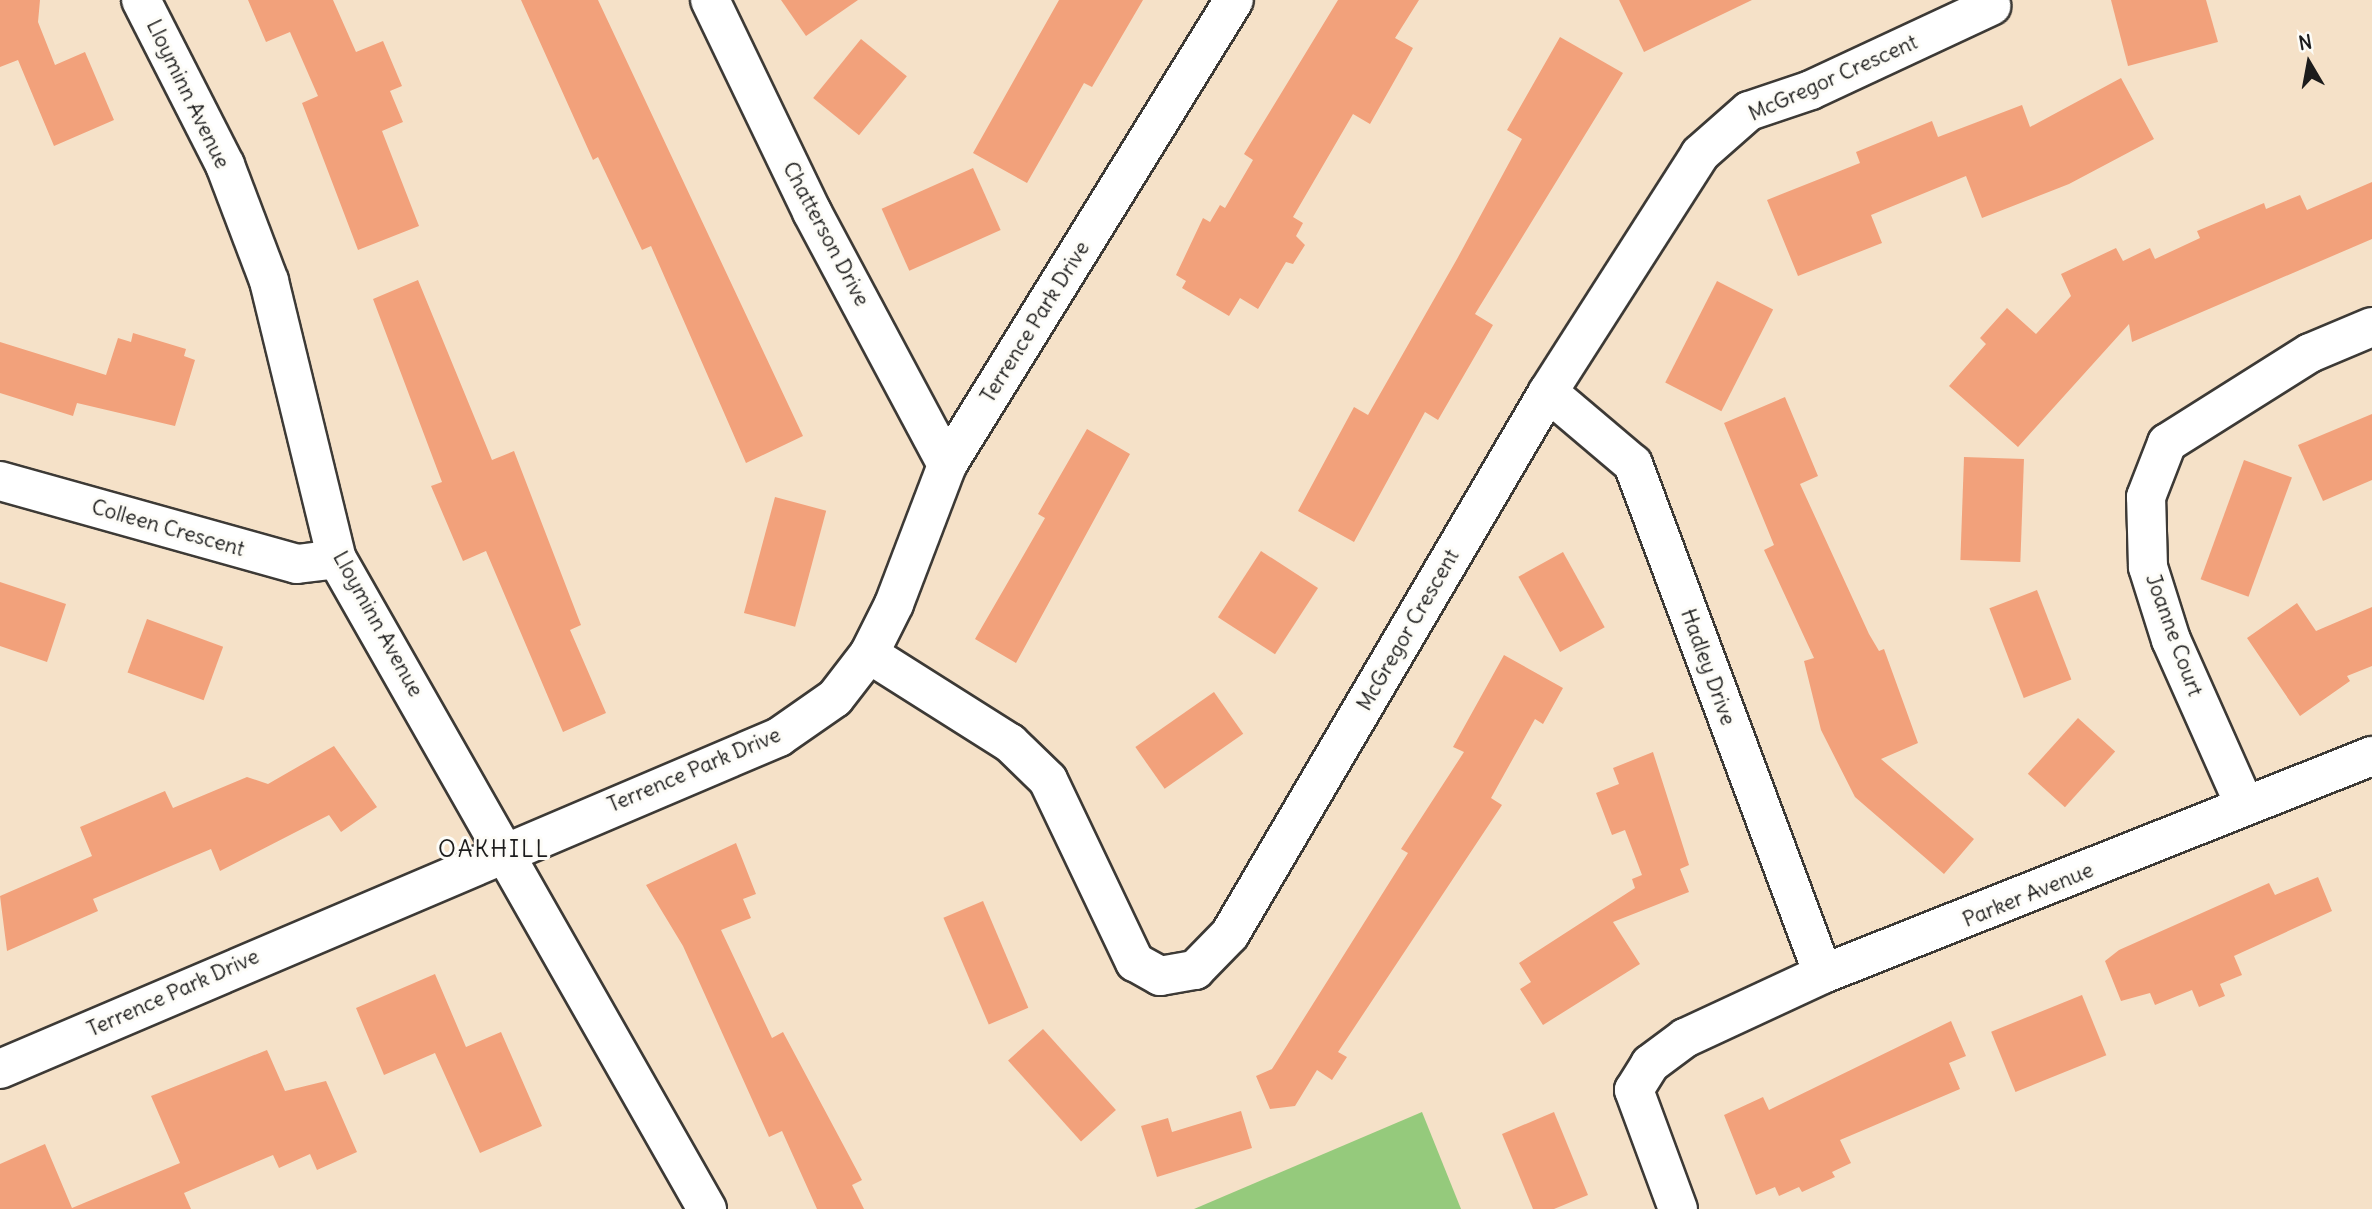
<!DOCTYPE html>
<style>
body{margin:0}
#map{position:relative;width:2372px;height:1209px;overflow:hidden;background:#f5e1c8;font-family:Delius,sans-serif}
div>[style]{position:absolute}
.green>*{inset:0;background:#95ca7c}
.building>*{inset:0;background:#f2a17b;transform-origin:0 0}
.roads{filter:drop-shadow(2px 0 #3d3a36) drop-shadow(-2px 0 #3d3a36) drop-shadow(0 2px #3d3a36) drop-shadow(0 -2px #3d3a36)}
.minor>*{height:38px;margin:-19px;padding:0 19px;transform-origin:19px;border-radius:19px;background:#fff}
span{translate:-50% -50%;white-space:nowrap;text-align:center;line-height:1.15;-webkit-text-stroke:6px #fdfcf7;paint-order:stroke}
.street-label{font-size:21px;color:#1c1c1c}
.neighbourhood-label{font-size:23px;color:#1c1c1c;letter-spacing:2px}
.north{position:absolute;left:2274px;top:28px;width:70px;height:70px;-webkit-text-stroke:5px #fdfcf7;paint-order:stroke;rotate:350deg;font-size:19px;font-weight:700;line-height:28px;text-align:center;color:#1c1c1c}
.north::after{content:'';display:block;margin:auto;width:24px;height:32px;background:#1c1c1c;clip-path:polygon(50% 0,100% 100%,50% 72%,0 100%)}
</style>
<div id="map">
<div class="green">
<i style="clip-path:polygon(1422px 1112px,1461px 1209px,1194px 1209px)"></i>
</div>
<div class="building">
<i style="clip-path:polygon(0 0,40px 0,38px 22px,55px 65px,85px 52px,114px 120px,54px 146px,18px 60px,0 67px)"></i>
<i style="clip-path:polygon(248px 0,333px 0,356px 52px,383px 41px,402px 86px,390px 91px,403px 122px,382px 131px,419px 226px,358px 250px,302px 103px,318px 96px,290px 32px,266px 42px)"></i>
<i style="clip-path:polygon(521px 0,598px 0,803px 436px,746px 463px,651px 246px,642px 250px,598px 157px,593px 160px)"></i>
<i style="clip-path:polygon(781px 0,858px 0,806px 36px)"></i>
<i style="clip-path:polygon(1059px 0,1143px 0,1092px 87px,1084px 83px,1027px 183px,973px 153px)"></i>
<i style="clip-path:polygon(1338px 0,1419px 0,1395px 38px,1413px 48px,1370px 124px,1353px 114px,1293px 217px,1303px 223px,1296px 236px,1305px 245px,1293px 264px,1286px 262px,1258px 309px,1240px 298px,1229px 316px,1182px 288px,1186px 281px,1176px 275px,1203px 218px,1210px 222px,1220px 205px,1225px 208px,1253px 160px,1244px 154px)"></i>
<i style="clip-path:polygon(1619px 0,1752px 0,1644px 52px)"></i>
<i style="clip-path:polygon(2111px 0,2206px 0,2218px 42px,2128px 66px)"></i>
<i style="clip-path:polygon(1560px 37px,1623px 73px,1475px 314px,1493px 325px,1438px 420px,1425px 412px,1354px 542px,1298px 511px,1354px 407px,1368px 415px,1457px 259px,1522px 139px,1507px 130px)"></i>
<i style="left:861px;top:39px;width:59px;height:76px;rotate:39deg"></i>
<i style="clip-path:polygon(2121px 78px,2154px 139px,2069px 184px,1982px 218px,1966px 176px,1871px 215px,1882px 243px,1798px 276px,1767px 200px,1860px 163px,1856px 152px,1932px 121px,1938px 137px,2022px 105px,2030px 127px)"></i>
<i style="left:973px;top:168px;width:68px;height:100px;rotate:66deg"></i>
<i style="clip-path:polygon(2372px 182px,2372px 239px,2132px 342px,2129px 324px,2018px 447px,1949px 386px,1986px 344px,1980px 338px,2007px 308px,2036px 334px,2071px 296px,2061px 274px,2116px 248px,2123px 261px,2150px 248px,2155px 259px,2200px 238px,2197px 231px,2264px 203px,2266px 209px,2300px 195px,2307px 210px)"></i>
<i style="clip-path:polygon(418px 280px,492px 460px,514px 451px,581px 625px,570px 630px,606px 713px,563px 732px,486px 551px,463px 561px,431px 486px,442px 482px,373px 299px)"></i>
<i style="left:1717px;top:281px;width:63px;height:114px;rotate:27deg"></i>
<i style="clip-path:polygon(133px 333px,186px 349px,184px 356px,195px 360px,175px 426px,77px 403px,73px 416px,0 393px,0 342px,106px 375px,118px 338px,131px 342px)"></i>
<i style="clip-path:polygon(1785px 397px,1818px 476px,1800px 484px,1869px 634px,1879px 651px,1884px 649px,1918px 743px,1881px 759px,1974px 839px,1944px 874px,1855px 797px,1821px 730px,1804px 661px,1814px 658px,1764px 550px,1774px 545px,1724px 423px)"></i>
<i style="clip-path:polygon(2372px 414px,2372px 480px,2323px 501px,2298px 445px)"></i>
<i style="clip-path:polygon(1087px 429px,1130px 454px,1016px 663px,975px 639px,1045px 518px,1038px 514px)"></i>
<i style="left:1964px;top:457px;width:60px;height:103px;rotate:2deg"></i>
<i style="left:2244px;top:460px;width:51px;height:127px;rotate:20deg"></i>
<i style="left:775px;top:497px;width:53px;height:120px;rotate:15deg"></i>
<i style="left:1261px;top:551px;width:68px;height:79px;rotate:33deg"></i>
<i style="left:1563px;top:552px;width:86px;height:51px;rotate:61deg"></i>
<i style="clip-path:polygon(0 582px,66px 604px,47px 662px,0 646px)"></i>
<i style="left:2037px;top:590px;width:96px;height:51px;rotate:69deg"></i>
<i style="clip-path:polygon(2297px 603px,2316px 631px,2372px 607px,2372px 666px,2347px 676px,2350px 681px,2300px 716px,2247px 638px)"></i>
<i style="left:147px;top:619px;width:81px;height:57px;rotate:20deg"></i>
<i style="clip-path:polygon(1504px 655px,1563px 688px,1543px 724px,1535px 719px,1491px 798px,1502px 805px,1338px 1052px,1347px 1057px,1332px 1080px,1317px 1070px,1295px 1106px,1270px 1109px,1256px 1076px,1272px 1069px,1408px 853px,1401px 849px,1464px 752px,1453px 747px)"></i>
<i style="left:1214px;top:692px;width:51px;height:96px;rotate:55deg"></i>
<i style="left:2078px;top:718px;width:50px;height:75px;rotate:42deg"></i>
<i style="clip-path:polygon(334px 746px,377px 807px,341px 832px,329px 815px,220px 871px,211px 849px,93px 899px,98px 911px,7px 951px,0 896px,92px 856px,80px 827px,165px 791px,173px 808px,247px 777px,268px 784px)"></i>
<i style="clip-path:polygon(1653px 752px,1689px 865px,1680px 869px,1689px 892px,1613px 922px,1640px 964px,1543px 1025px,1520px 989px,1531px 982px,1519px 963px,1635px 888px,1632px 879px,1642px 875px,1625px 830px,1612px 835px,1596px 793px,1619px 784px,1613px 768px)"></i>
<i style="clip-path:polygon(736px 843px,756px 894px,743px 899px,751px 918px,721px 930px,772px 1038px,783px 1032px,862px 1180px,852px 1185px,864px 1209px,817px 1209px,782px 1131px,769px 1137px,683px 946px,646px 885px)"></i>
<i style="clip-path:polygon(2318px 877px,2332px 911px,2234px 956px,2242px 975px,2220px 984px,2225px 996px,2199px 1007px,2192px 990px,2155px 1005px,2150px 993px,2121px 1001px,2105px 961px,2119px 950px,2269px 883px,2275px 895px)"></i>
<i style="left:983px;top:901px;width:116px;height:43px;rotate:67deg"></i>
<i style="clip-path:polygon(435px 974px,466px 1047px,501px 1032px,542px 1126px,480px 1153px,435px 1053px,384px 1075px,356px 1008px)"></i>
<i style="left:2082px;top:995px;width:65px;height:98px;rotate:68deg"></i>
<i style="clip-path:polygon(1951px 1021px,1966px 1056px,1949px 1063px,1960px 1089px,1840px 1140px,1851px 1163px,1832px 1172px,1835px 1177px,1802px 1192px,1799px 1187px,1779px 1196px,1775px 1187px,1756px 1195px,1724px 1115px,1763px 1097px,1769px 1110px)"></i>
<i style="left:1043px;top:1029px;width:109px;height:47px;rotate:48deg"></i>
<i style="clip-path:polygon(267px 1050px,285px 1091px,326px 1081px,357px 1152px,317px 1170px,310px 1154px,279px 1168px,273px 1155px,184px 1193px,191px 1209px,0 1209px,0 1164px,45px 1144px,72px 1208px,180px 1163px,151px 1096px)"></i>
<i style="clip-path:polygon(1241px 1111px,1252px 1148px,1157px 1177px,1141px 1126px,1168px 1118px,1172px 1132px)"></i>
<i style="clip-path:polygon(1554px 1112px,1588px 1195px,1554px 1209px,1533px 1209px,1502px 1134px)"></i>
</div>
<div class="roads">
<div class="minor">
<i style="left:141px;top:0;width:185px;rotate:63deg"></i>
<i style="left:225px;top:165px;width:124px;rotate:69.2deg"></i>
<i style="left:269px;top:281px;width:286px;rotate:76.3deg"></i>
<i style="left:337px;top:559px;width:748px;rotate:60.35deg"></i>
<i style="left:710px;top:0;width:235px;rotate:64.3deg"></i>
<i style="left:812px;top:212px;width:287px;rotate:61.9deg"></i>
<i style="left:1548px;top:392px;width:111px;rotate:40.3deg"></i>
<i style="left:1633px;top:464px;width:544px;rotate:69.57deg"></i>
<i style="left:0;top:481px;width:308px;rotate:15.6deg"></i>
<i style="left:297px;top:564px;width:40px;rotate:-7.1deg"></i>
<i style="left:869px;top:654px;width:167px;rotate:32.3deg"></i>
<i style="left:1010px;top:743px;width:53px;rotate:44.2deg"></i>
<i style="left:1048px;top:780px;width:202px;rotate:64.5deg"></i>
<i style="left:1135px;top:962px;width:29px;rotate:29deg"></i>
<i style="left:1160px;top:976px;width:36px;rotate:-10deg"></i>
<i style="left:1195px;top:970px;width:50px;rotate:-45.8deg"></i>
<i style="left:1230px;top:934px;width:628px;rotate:-59.6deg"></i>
<i style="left:1548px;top:392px;width:282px;rotate:-57.4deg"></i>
<i style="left:1700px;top:154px;width:65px;rotate:-41.3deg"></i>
<i style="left:1749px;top:111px;width:65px;rotate:-18.7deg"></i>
<i style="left:1811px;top:90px;width:199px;rotate:-25deg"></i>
<i style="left:2245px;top:806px;width:182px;rotate:-114deg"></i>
<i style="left:2171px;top:640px;width:77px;rotate:-107.5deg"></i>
<i style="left:2148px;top:567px;width:70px;rotate:-91.6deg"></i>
<i style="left:2146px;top:497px;width:58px;rotate:-68.7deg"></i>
<i style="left:2167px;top:443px;width:169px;rotate:-32.2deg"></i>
<i style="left:2310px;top:353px;width:67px;rotate:-22.8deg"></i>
<i style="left:0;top:1069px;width:847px;rotate:-23.08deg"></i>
<i style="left:779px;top:737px;width:68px;rotate:-34.9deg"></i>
<i style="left:835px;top:698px;width:56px;rotate:-52.3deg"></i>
<i style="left:869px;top:654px;width:56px;rotate:-63.4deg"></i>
<i style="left:894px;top:604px;width:149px;rotate:-69.1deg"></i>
<i style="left:947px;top:465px;width:546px;rotate:-58.32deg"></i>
<i style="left:1678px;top:1209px;width:127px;rotate:-110.3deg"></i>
<i style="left:1634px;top:1090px;width:31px;rotate:-58deg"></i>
<i style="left:1650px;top:1064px;width:44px;rotate:-36.6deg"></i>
<i style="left:1685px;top:1038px;width:152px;rotate:-24.9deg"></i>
<i style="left:1823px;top:974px;width:591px;rotate:-21.66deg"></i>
</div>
</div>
<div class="street-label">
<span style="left:1833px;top:78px;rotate:-24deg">McGregor Crescent</span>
<span style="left:188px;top:94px;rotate:64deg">Lloyminn Avenue</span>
<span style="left:826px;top:234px;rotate:62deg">Chatterson Drive</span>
<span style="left:1035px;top:322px;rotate:-58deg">Terrence Park Drive</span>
<span style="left:168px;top:528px;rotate:16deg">Colleen Crescent</span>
<span style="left:378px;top:624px;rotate:61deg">Lloyminn Avenue</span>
<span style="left:1408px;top:630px;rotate:-60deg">McGregor Crescent</span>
<span style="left:2174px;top:635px;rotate:70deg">Joanne Court</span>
<span style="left:1708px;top:667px;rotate:70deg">Hadley Drive</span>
<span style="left:694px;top:770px;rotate:-23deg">Terrence Park Drive</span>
<span style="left:2028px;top:895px;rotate:-22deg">Parker Avenue</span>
<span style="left:173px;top:993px;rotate:-24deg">Terrence Park Drive</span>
</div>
<div class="neighbourhood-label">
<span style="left:494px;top:849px">OAKHILL</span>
</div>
<div class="north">N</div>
</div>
